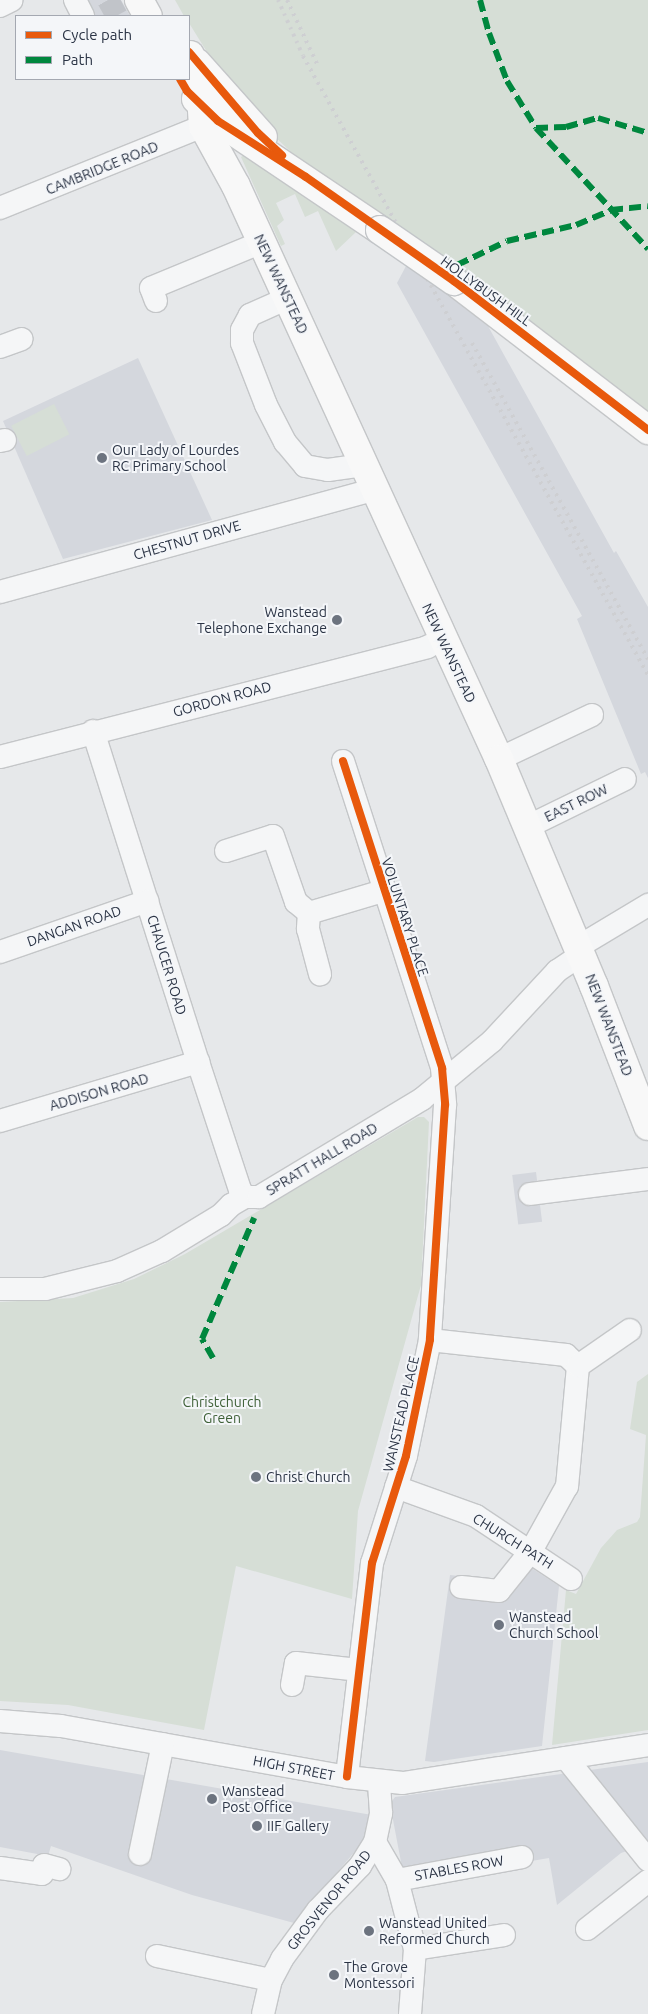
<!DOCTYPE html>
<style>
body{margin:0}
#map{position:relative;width:648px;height:2014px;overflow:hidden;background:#e6e8ea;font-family:Ubuntu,sans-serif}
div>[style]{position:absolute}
.built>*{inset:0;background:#d4d7dd;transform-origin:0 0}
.green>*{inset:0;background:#d6ded6;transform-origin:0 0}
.minor-tunnel>*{height:22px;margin-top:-11px;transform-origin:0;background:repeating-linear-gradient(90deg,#c1c4c9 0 22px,transparent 0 33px)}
.roads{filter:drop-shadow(1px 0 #c4c6c8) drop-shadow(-1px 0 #c4c6c8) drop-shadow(0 1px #c4c6c8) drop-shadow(0 -1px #c4c6c8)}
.minor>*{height:22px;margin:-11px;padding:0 11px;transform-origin:11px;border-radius:11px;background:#f5f6f7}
.major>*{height:28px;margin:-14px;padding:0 14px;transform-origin:14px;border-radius:14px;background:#f8f8f8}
.rail>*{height:4px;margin-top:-2px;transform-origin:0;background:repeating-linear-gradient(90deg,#cecfd2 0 2.5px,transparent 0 7.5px)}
.bridges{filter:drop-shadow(1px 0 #c2c5c8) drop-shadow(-1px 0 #c2c5c8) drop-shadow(0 1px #c2c5c8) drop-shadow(0 -1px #c2c5c8)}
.major-bridge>*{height:28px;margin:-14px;padding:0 14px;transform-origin:14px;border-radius:14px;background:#f8f8f8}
.quiet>*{height:6px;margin-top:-3px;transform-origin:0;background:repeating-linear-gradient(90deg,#00873e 0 12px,transparent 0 18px)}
.cycleway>*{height:8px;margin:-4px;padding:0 4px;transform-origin:4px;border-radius:4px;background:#e8590c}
.dots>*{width:14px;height:14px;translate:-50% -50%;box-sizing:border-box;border:2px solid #f4f6f9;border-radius:50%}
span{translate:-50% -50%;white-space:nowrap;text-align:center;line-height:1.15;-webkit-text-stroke:4px #f4f6f9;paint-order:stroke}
.street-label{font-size:14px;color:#2b3445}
.poi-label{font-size:14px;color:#2b3445}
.left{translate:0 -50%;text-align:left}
.right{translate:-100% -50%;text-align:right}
.park-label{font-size:14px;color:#3f6138}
.legend{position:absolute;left:15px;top:15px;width:175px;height:65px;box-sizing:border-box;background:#f4f6f9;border:1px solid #a4a8b1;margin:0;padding:6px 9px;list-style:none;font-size:15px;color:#2b3445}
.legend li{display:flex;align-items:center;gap:10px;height:25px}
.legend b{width:25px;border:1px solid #a4a8b1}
</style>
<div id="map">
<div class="built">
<i style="clip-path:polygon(67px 0,121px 0,130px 16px,76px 16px)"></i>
<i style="clip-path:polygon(320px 0,466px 309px,488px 326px,614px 553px,616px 551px,648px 607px,648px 778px,645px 772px,641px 774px,577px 619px,582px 616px,397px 283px,406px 266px,357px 197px,340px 184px)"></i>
<i style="clip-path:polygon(138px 358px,212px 520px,63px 559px,3px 421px)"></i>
<i style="left:536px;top:1172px;width:50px;height:24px;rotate:83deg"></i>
<i style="clip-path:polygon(513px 1556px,559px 1586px,542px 1746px,434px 1762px,425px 1761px,450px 1575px,495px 1580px)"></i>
<i style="clip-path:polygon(0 1750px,372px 1815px,368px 1836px,294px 1923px,192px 1895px,51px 1846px,48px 1856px,0 1847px)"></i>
<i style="clip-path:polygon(648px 1762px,648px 1844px,621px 1853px,557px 1905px,549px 1858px,405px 1883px,390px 1804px,395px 1797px)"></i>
</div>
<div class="green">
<i style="clip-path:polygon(175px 0,648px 0,648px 414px,491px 293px,291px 152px,238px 102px,189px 23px,189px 16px,184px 16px)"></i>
<i style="clip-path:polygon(247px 153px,356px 232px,336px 251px,318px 211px,305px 217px,295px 194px,276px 203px,284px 220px,277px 226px,285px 244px,281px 246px,241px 157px)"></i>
<i style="left:54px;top:404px;width:34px;height:48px;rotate:63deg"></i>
<i style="clip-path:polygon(418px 1117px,424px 1117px,429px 1122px,421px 1285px,358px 1511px,352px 1599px,236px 1566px,204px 1730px,68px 1705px,0 1701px,0 1302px,73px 1298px,134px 1279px,185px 1254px)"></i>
<i style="clip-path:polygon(648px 1374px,648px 1730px,552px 1745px,566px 1590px,576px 1594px,601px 1548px,617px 1530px,637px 1522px,640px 1517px,646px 1435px,630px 1429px,637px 1382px)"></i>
</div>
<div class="minor-tunnel">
<i style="left:108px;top:0;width:18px;rotate:61deg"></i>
</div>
<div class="roads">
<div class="minor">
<i style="left:75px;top:0;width:18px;rotate:63deg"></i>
<i style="left:0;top:6px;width:13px;rotate:-27deg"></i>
<i style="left:0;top:208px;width:219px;rotate:-22deg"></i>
<i style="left:288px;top:298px;width:42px;rotate:155.9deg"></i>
<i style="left:250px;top:315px;width:17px;rotate:118deg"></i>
<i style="left:242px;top:330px;width:13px;rotate:90deg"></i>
<i style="left:242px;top:343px;width:66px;rotate:68.8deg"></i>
<i style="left:266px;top:405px;width:42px;rotate:62.8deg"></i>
<i style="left:285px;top:442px;width:31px;rotate:50deg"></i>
<i style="left:305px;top:466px;width:23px;rotate:10deg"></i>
<i style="left:328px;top:470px;width:36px;rotate:-8deg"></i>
<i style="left:156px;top:301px;width:14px;rotate:-111deg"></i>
<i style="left:151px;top:288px;width:120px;rotate:-22.5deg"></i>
<i style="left:0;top:347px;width:23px;rotate:-20deg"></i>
<i style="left:0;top:441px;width:5px;rotate:-11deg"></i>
<i style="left:0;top:592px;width:388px;rotate:-15.3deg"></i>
<i style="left:93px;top:731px;width:347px;rotate:72.4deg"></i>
<i style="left:198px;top:1062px;width:135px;rotate:71.8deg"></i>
<i style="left:240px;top:1190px;width:9px;rotate:54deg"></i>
<i style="left:0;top:757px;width:441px;rotate:-14.4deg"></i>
<i style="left:427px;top:647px;width:17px;rotate:-25deg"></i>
<i style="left:499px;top:759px;width:103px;rotate:-25.3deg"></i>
<i style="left:343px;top:761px;width:323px;rotate:72.1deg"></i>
<i style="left:442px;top:1068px;width:37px;rotate:85deg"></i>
<i style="left:445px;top:1105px;width:235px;rotate:93.7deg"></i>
<i style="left:430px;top:1340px;width:118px;rotate:101.7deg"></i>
<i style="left:406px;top:1456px;width:112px;rotate:107.6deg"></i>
<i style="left:372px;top:1563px;width:215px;rotate:96.7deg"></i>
<i style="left:527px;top:827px;width:109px;rotate:-26.1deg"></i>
<i style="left:226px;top:851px;width:49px;rotate:-17.7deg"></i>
<i style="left:273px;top:836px;width:70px;rotate:70.8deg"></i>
<i style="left:296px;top:902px;width:17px;rotate:40deg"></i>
<i style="left:309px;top:913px;width:77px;rotate:-16.6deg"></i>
<i style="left:309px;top:913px;width:16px;rotate:94deg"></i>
<i style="left:308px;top:929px;width:47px;rotate:75.1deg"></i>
<i style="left:578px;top:947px;width:82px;rotate:-31deg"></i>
<i style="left:0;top:952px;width:156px;rotate:-19.1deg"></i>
<i style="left:0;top:1121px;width:207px;rotate:-16.6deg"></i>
<i style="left:530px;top:1194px;width:119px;rotate:-7.2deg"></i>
<i style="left:0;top:1289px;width:45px"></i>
<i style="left:45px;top:1289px;width:74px;rotate:-14deg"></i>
<i style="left:117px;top:1271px;width:49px;rotate:-24deg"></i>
<i style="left:162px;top:1251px;width:69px;rotate:-31.4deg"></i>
<i style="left:221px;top:1215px;width:14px;rotate:-45deg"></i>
<i style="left:231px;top:1205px;width:16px;rotate:-30deg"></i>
<i style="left:245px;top:1197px;width:14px"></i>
<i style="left:259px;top:1197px;width:190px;rotate:-31deg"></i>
<i style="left:422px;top:1099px;width:91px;rotate:-39.6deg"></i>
<i style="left:492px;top:1041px;width:96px;rotate:-47.1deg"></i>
<i style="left:557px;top:971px;width:29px;rotate:-34deg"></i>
<i style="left:430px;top:1340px;width:137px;rotate:6.3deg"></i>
<i style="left:566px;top:1355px;width:16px;rotate:43deg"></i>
<i style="left:578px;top:1366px;width:121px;rotate:95.2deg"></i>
<i style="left:567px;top:1486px;width:74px;rotate:119deg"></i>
<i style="left:531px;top:1551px;width:51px;rotate:128.7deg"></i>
<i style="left:499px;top:1591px;width:38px;rotate:-174deg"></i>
<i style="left:578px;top:1366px;width:63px;rotate:-34.7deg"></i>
<i style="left:396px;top:1487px;width:85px;rotate:19.9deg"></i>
<i style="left:476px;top:1516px;width:114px;rotate:33.6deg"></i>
<i style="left:292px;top:1685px;width:22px;rotate:-80deg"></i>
<i style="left:296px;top:1663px;width:62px;rotate:6.4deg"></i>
<i style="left:0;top:1721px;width:61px;rotate:4.7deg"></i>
<i style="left:61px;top:1726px;width:291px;rotate:10.1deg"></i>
<i style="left:347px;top:1777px;width:56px;rotate:6.1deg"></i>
<i style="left:403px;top:1783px;width:248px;rotate:-8.8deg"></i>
<i style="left:566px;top:1758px;width:131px;rotate:51.2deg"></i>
<i style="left:375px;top:1842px;width:44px;rotate:59.9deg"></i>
<i style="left:397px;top:1880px;width:71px;rotate:75.4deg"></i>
<i style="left:415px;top:1949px;width:65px;rotate:94.4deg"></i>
<i style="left:140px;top:1854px;width:112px;rotate:-78.2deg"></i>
<i style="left:0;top:1868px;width:42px;rotate:8.1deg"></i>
<i style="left:42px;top:1874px;width:9px;rotate:-77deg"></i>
<i style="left:44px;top:1865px;width:16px;rotate:15deg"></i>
<i style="left:397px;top:1880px;width:127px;rotate:-10.4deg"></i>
<i style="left:587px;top:1929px;width:78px;rotate:-38.2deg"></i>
<i style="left:415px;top:1949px;width:90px;rotate:-8.9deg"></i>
<i style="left:157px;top:1956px;width:116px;rotate:11.9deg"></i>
<i style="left:263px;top:2014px;width:35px;rotate:-77deg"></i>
<i style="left:271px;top:1980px;width:24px;rotate:-62deg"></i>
<i style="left:282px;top:1959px;width:61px;rotate:-53.7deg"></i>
<i style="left:318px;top:1910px;width:61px;rotate:-46.3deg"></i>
<i style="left:360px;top:1866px;width:28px;rotate:-58deg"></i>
<i style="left:375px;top:1842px;width:30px;rotate:-78deg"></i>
<i style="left:381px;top:1813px;width:31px;rotate:-94deg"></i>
</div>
<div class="major">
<i style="left:139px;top:0;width:18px;rotate:61deg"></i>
<i style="left:190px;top:55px;width:28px;rotate:69deg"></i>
<i style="left:200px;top:81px;width:45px;rotate:86.2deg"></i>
<i style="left:203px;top:126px;width:68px;rotate:61.2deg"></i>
<i style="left:236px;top:186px;width:630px;rotate:65.35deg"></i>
<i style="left:499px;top:759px;width:246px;rotate:67.3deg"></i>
<i style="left:594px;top:986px;width:150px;rotate:68.9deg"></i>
<i style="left:197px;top:63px;width:99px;rotate:48.3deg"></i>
<i style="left:196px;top:99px;width:31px;rotate:45deg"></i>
<i style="left:218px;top:121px;width:195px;rotate:33.9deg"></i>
<i style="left:454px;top:281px;width:245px;rotate:37.5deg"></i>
</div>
</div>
<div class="rail">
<i style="left:278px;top:0;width:61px;rotate:65.9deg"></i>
<i style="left:303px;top:56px;width:709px;rotate:60.87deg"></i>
<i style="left:287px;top:0;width:73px;rotate:64.8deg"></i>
<i style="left:472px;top:343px;width:362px;rotate:60.9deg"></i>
</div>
<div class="bridges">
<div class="major-bridge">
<i style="left:380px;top:230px;width:90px;rotate:34.6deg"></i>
</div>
</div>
<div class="quiet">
<i style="left:480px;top:0;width:34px;rotate:75deg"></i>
<i style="left:489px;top:33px;width:51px;rotate:69.4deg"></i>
<i style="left:507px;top:81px;width:55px;rotate:58.3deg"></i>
<i style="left:536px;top:128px;width:165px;rotate:47.2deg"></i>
<i style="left:536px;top:128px;width:30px;rotate:-2deg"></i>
<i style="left:566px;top:127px;width:33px;rotate:-16deg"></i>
<i style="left:598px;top:118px;width:52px;rotate:16.7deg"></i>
<i style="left:457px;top:265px;width:55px;rotate:-25.6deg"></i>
<i style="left:507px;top:241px;width:71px;rotate:-13.1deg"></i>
<i style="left:576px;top:225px;width:38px;rotate:-23deg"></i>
<i style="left:611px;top:210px;width:37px;rotate:-6deg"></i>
<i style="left:213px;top:1358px;width:22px;rotate:-120deg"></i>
<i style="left:202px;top:1339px;width:132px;rotate:-66.7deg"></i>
</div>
<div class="cycleway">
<i style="left:189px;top:52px;width:106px;rotate:49.6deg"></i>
<i style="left:258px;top:133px;width:33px;rotate:43deg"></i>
<i style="left:180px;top:79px;width:14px;rotate:60deg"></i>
<i style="left:187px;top:91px;width:43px;rotate:44.1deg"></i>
<i style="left:218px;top:121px;width:104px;rotate:32.5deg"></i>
<i style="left:306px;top:177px;width:181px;rotate:35.1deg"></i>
<i style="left:454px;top:281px;width:245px;rotate:37.5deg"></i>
<i style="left:343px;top:761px;width:323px;rotate:72.1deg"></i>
<i style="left:442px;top:1068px;width:37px;rotate:85deg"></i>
<i style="left:445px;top:1105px;width:235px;rotate:93.7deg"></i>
<i style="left:430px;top:1340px;width:118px;rotate:101.7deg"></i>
<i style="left:406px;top:1456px;width:112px;rotate:107.6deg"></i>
<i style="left:372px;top:1563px;width:215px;rotate:96.7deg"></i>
</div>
<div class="dots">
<i style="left:102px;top:458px;background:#6c737f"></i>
<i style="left:337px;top:620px;background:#6c737f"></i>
<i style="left:256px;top:1477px;background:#6c737f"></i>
<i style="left:499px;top:1625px;background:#6c737f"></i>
<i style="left:212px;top:1799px;background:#6c737f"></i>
<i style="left:257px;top:1826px;background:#6c737f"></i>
<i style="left:369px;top:1931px;background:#6c737f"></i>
<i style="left:334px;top:1975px;background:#6c737f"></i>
</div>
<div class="street-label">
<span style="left:102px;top:168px;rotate:-22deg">CAMBRIDGE ROAD</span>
<span style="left:281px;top:284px;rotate:65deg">NEW WANSTEAD</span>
<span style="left:486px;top:291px;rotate:36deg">HOLLYBUSH HILL</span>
<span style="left:187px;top:540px;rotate:-16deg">CHESTNUT DRIVE</span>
<span style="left:449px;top:653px;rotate:65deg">NEW WANSTEAD</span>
<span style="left:222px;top:699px;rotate:-15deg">GORDON ROAD</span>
<span style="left:576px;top:803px;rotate:-26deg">EAST ROW</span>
<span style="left:405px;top:917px;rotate:72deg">VOLUNTARY PLACE</span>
<span style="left:74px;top:926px;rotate:-19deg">DANGAN ROAD</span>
<span style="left:167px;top:965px;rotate:73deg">CHAUCER ROAD</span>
<span style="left:609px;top:1025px;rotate:69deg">NEW WANSTEAD</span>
<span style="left:99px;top:1092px;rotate:-16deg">ADDISON ROAD</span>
<span style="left:322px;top:1159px;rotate:-31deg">SPRATT HALL ROAD</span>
<span style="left:401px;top:1414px;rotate:-77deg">WANSTEAD PLACE</span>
<span style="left:513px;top:1541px;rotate:32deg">CHURCH PATH</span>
<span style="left:294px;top:1768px;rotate:11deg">HIGH STREET</span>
<span style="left:459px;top:1868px;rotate:-10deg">STABLES ROW</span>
<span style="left:329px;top:1900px;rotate:-51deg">GROSVENOR ROAD</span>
</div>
<div class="poi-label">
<span class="left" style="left:112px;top:458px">Our Lady of Lourdes<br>RC Primary School</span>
<span class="right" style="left:327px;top:620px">Wanstead<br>Telephone Exchange</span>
<span class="left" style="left:266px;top:1477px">Christ Church</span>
<span class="left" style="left:509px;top:1625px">Wanstead<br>Church School</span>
<span class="left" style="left:222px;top:1799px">Wanstead<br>Post Office</span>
<span class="left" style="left:267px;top:1826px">IIF Gallery</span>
<span class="left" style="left:379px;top:1931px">Wanstead United<br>Reformed Church</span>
<span class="left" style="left:344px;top:1975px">The Grove<br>Montessori</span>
</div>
<div class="park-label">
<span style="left:222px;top:1410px">Christchurch<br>Green</span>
</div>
<ul class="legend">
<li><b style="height:6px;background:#e8590c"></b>Cycle path</li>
<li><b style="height:6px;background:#00873e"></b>Path</li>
</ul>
</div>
